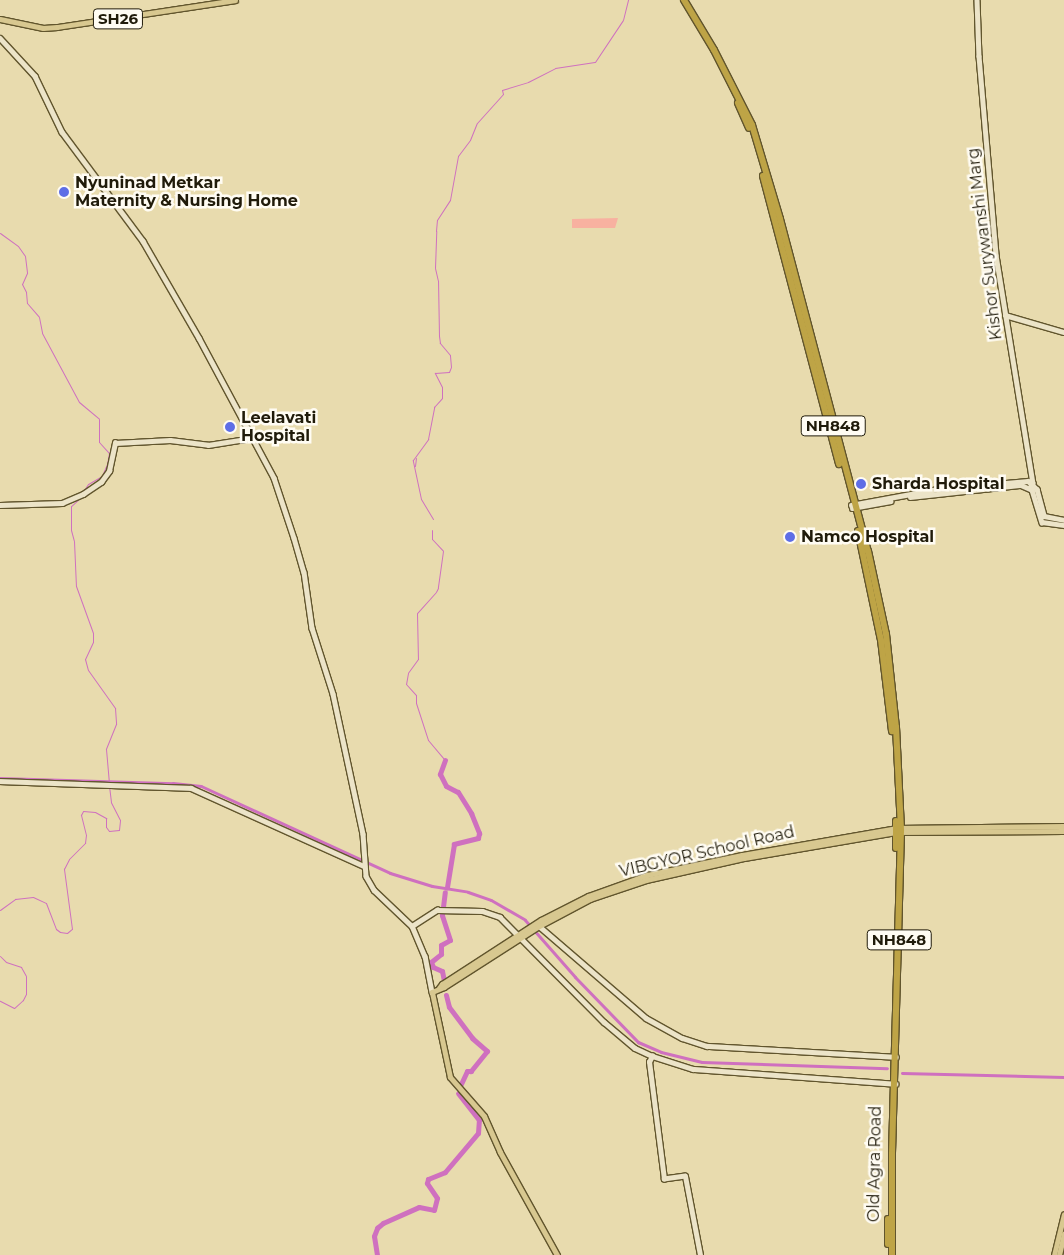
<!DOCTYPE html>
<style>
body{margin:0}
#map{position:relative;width:1064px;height:1255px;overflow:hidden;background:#e8dbae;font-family:Montserrat,sans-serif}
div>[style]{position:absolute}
.green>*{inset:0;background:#f8b1a0}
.stream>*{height:1px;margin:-0.5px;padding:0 0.5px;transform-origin:0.5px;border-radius:0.5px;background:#cf70bf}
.canal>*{height:3px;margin:-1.5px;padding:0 1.5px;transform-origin:1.5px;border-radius:1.5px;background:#cf70bf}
.river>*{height:5px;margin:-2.5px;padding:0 2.5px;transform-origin:2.5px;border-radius:2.5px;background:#cf70bf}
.roads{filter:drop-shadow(1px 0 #61552d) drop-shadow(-1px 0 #61552d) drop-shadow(0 1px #61552d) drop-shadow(0 -1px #61552d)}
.secondary>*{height:4.5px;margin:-2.25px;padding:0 2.25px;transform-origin:2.25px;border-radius:2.25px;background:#ece4c8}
.primary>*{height:5px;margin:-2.5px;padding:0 2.5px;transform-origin:2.5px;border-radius:2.5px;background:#d8c890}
.highway>*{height:6px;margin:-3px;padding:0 3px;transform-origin:3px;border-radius:3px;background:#bea446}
.dots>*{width:14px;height:14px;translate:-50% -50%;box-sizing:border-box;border:2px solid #fffcf3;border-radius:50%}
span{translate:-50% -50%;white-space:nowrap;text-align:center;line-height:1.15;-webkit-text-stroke:5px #fffcf3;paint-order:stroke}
.shield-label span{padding:1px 4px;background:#fffcf3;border:1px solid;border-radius:4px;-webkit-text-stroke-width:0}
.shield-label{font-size:15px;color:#201b0a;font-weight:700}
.poi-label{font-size:16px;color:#201b0a;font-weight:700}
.left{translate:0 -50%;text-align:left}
.street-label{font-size:16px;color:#201b0a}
</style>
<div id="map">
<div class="green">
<i style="clip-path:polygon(618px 218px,615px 228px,572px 228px,572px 219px)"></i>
</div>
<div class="stream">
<i style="left:0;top:233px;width:22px;rotate:36deg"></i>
<i style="left:18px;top:246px;width:12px;rotate:55deg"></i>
<i style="left:25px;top:256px;width:17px;rotate:83deg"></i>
<i style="left:27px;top:273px;width:12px;rotate:114deg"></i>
<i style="left:22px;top:284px;width:9px;rotate:63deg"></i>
<i style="left:26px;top:292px;width:11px;rotate:85deg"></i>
<i style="left:27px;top:303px;width:18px;rotate:49deg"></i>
<i style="left:39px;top:317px;width:16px;rotate:79deg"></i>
<i style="left:42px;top:333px;width:78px;rotate:61.8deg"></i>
<i style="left:79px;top:402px;width:26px;rotate:40deg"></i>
<i style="left:99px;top:419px;width:23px;rotate:90deg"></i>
<i style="left:99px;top:442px;width:15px;rotate:48deg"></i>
<i style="left:109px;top:453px;width:11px;rotate:100deg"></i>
<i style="left:107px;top:464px;width:13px;rotate:113deg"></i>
<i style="left:102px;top:476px;width:16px;rotate:150deg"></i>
<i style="left:88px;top:484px;width:9px;rotate:122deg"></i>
<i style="left:415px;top:466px;width:8px;rotate:-83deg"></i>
<i style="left:80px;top:498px;width:12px;rotate:138deg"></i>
<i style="left:71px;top:506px;width:24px;rotate:90deg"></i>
<i style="left:71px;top:530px;width:11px;rotate:75deg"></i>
<i style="left:74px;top:541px;width:45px;rotate:87.5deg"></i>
<i style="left:76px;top:586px;width:50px;rotate:70.1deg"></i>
<i style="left:93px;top:633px;width:9px;rotate:90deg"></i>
<i style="left:93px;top:642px;width:19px;rotate:115deg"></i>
<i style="left:85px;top:659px;width:11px;rotate:75deg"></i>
<i style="left:88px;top:670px;width:47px;rotate:54.6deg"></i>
<i style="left:115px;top:708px;width:16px;rotate:86deg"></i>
<i style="left:116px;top:724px;width:27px;rotate:112deg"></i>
<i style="left:106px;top:749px;width:33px;rotate:85deg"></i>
<i style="left:433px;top:519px;width:23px;rotate:-121deg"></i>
<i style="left:421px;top:499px;width:40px;rotate:-102deg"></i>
<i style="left:413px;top:460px;width:26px;rotate:-54deg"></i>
<i style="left:428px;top:439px;width:33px;rotate:-79deg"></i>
<i style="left:434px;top:407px;width:12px;rotate:-48deg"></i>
<i style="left:442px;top:398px;width:11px;rotate:-90deg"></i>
<i style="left:442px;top:387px;width:16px;rotate:-117deg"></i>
<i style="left:435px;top:373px;width:14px;rotate:-4deg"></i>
<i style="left:449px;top:372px;width:5px;rotate:-68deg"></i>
<i style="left:451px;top:367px;width:12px;rotate:-95deg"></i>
<i style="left:450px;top:355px;width:16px;rotate:-130deg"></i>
<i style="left:440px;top:343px;width:7px;rotate:-98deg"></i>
<i style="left:439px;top:336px;width:55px;rotate:-91deg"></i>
<i style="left:438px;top:281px;width:13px;rotate:-103deg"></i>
<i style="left:435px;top:268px;width:37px;rotate:-88deg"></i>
<i style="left:436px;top:231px;width:11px;rotate:-85deg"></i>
<i style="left:437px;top:220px;width:24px;rotate:-57deg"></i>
<i style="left:450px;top:200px;width:45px;rotate:-79.7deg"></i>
<i style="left:458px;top:156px;width:20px;rotate:-53deg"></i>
<i style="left:470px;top:140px;width:18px;rotate:-68deg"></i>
<i style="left:477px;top:123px;width:39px;rotate:-48deg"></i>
<i style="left:503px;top:94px;width:4px;rotate:-104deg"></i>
<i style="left:502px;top:90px;width:27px;rotate:-17deg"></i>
<i style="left:528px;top:82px;width:30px;rotate:-27deg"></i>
<i style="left:555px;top:68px;width:40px;rotate:-8.5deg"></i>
<i style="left:595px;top:62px;width:50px;rotate:-56.3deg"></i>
<i style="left:623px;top:20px;width:21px;rotate:-76deg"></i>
<i style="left:432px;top:530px;width:9px;rotate:90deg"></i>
<i style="left:432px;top:539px;width:16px;rotate:47deg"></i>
<i style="left:443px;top:551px;width:37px;rotate:98deg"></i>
<i style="left:438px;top:588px;width:4px;rotate:117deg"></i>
<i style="left:436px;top:592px;width:28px;rotate:132deg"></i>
<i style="left:417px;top:613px;width:46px;rotate:88.8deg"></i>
<i style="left:418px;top:659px;width:17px;rotate:126deg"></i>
<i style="left:408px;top:673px;width:11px;rotate:100deg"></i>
<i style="left:406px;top:684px;width:15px;rotate:48deg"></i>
<i style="left:416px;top:695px;width:8px;rotate:90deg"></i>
<i style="left:416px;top:703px;width:39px;rotate:72deg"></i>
<i style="left:428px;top:740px;width:26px;rotate:50deg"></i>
<i style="left:0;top:910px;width:19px;rotate:-36deg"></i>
<i style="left:15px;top:899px;width:18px;rotate:-6deg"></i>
<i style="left:33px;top:897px;width:14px;rotate:25deg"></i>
<i style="left:46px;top:903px;width:28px;rotate:69deg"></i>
<i style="left:56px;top:929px;width:5px;rotate:37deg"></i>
<i style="left:60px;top:932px;width:7px;rotate:8deg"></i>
<i style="left:67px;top:933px;width:6px;rotate:-39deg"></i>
<i style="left:72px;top:929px;width:61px;rotate:-97.6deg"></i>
<i style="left:64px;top:869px;width:11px;rotate:-63deg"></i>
<i style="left:69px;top:859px;width:23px;rotate:-45deg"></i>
<i style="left:85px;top:843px;width:8px;rotate:-83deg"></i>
<i style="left:86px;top:835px;width:21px;rotate:-104deg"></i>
<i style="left:81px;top:815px;width:4px;rotate:-63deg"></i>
<i style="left:83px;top:811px;width:12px;rotate:5deg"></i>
<i style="left:95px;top:812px;width:13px;rotate:29deg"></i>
<i style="left:106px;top:818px;width:9px;rotate:90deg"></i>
<i style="left:106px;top:827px;width:5px;rotate:53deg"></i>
<i style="left:109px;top:831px;width:10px;rotate:-6deg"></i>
<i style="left:119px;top:830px;width:10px;rotate:-84deg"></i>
<i style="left:120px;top:820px;width:20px;rotate:-117deg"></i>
<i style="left:111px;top:802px;width:16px;rotate:-97deg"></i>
<i style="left:0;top:956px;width:8px;rotate:45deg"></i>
<i style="left:6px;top:962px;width:16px;rotate:18deg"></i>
<i style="left:21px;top:967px;width:10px;rotate:61deg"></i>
<i style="left:26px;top:976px;width:18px;rotate:90deg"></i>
<i style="left:26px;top:994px;width:7px;rotate:117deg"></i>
<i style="left:23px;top:1000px;width:12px;rotate:138deg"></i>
<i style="left:14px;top:1008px;width:16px;rotate:-153deg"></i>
</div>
<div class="canal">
<i style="left:0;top:778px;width:173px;rotate:1.7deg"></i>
<i style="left:173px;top:783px;width:28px;rotate:6deg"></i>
<i style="left:201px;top:786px;width:208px;rotate:24.7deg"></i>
<i style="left:390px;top:873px;width:44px;rotate:17.2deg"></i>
<i style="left:432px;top:886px;width:36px;rotate:9deg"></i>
<i style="left:468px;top:892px;width:24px;rotate:19deg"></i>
<i style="left:491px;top:900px;width:39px;rotate:30deg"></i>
<i style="left:525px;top:920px;width:76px;rotate:48.7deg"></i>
<i style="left:575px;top:977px;width:91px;rotate:45.9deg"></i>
<i style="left:638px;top:1042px;width:25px;rotate:23deg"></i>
<i style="left:661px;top:1052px;width:42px;rotate:13.7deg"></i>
<i style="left:702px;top:1062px;width:185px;rotate:1.9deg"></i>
<i style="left:902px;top:1073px;width:162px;rotate:1.4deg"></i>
</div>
<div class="river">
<i style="left:445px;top:760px;width:15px;rotate:110deg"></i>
<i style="left:440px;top:774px;width:13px;rotate:63deg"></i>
<i style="left:446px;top:786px;width:13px;rotate:27deg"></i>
<i style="left:458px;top:792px;width:25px;rotate:58deg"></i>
<i style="left:471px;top:813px;width:22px;rotate:68deg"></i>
<i style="left:479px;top:833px;width:5px;rotate:101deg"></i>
<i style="left:478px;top:838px;width:25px;rotate:166deg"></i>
<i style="left:454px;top:844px;width:44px;rotate:99.2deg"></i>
<i style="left:444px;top:981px;width:10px;rotate:-101deg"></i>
<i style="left:442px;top:971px;width:10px;rotate:-156deg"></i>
<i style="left:433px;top:967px;width:5px;rotate:-112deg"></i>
<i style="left:431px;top:962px;width:13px;rotate:-39deg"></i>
<i style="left:441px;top:954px;width:9px;rotate:-90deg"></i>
<i style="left:441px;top:945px;width:10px;rotate:-29deg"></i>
<i style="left:450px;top:940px;width:26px;rotate:-108deg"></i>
<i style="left:442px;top:915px;width:23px;rotate:-83deg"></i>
<i style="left:446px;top:995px;width:12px;rotate:76deg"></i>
<i style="left:449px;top:1007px;width:39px;rotate:53deg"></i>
<i style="left:472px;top:1038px;width:20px;rotate:41deg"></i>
<i style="left:487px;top:1051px;width:26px;rotate:129deg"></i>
<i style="left:471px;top:1071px;width:4px;rotate:180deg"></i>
<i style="left:467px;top:1071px;width:14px;rotate:115deg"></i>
<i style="left:377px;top:1255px;width:19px;rotate:-99deg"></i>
<i style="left:374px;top:1236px;width:9px;rotate:-69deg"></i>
<i style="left:377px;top:1228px;width:8px;rotate:-40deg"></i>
<i style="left:383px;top:1223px;width:39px;rotate:-24deg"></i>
<i style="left:419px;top:1207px;width:15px;rotate:11deg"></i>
<i style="left:434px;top:1210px;width:12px;rotate:-76deg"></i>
<i style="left:437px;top:1198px;width:18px;rotate:-124deg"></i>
<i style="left:427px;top:1183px;width:4px;rotate:-76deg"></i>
<i style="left:428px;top:1179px;width:18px;rotate:-22deg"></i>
<i style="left:445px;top:1172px;width:51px;rotate:-49.8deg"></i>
<i style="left:478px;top:1133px;width:13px;rotate:-86deg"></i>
<i style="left:479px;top:1120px;width:34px;rotate:-128deg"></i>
</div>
<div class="roads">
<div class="secondary">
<i style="left:977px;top:0;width:56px;rotate:88deg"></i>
<i style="left:979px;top:56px;width:200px;rotate:85.1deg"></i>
<i style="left:996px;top:255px;width:231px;rotate:80.8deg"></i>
<i style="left:1033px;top:483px;width:6px;rotate:121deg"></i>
<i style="left:0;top:38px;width:52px;rotate:47.4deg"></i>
<i style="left:35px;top:76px;width:62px;rotate:64.3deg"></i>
<i style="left:62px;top:132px;width:136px;rotate:53.4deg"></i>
<i style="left:143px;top:241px;width:112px;rotate:60deg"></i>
<i style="left:199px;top:338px;width:159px;rotate:61.8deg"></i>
<i style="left:274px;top:478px;width:63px;rotate:71.6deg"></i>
<i style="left:294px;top:538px;width:35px;rotate:74deg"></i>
<i style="left:304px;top:572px;width:57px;rotate:81.9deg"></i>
<i style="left:312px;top:628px;width:69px;rotate:72.3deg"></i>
<i style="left:333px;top:694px;width:143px;rotate:77.9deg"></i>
<i style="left:363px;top:834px;width:42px;rotate:85.9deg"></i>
<i style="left:366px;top:876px;width:16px;rotate:60deg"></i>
<i style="left:374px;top:890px;width:52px;rotate:43.5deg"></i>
<i style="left:412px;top:926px;width:33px;rotate:67deg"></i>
<i style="left:425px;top:956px;width:37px;rotate:79deg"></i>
<i style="left:1005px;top:315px;width:61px;rotate:16.1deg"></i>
<i style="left:910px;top:497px;width:112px;rotate:-6.2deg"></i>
<i style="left:1021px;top:485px;width:12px;rotate:24deg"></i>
<i style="left:1032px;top:490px;width:34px;rotate:73deg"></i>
<i style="left:1042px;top:522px;width:22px;rotate:8deg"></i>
<i style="left:0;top:505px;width:62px;rotate:-1.8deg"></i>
<i style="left:62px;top:503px;width:23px;rotate:-23deg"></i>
<i style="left:83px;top:494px;width:22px;rotate:-34deg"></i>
<i style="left:101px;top:482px;width:14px;rotate:-54deg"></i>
<i style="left:109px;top:471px;width:29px;rotate:-78deg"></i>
<i style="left:115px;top:443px;width:55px;rotate:-3.1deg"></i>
<i style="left:170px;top:440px;width:38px;rotate:7deg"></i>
<i style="left:208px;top:445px;width:45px;rotate:-9deg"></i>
<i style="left:851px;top:505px;width:88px;rotate:-10.4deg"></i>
<i style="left:938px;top:489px;width:90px;rotate:-5.1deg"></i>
<i style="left:1028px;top:481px;width:12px;rotate:42deg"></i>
<i style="left:1037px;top:489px;width:28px;rotate:75deg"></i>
<i style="left:1044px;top:516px;width:20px;rotate:11deg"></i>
<i style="left:852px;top:508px;width:39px;rotate:-10deg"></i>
<i style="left:0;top:781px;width:191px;rotate:2.1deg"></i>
<i style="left:191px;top:788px;width:190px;rotate:24.3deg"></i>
<i style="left:412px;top:926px;width:30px;rotate:-33deg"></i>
<i style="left:437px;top:910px;width:45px;rotate:1.3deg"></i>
<i style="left:482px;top:911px;width:19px;rotate:18deg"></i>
<i style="left:500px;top:917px;width:148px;rotate:45.3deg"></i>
<i style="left:604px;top:1022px;width:40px;rotate:40deg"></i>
<i style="left:635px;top:1048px;width:19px;rotate:25deg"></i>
<i style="left:539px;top:926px;width:141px;rotate:40.7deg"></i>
<i style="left:646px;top:1018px;width:41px;rotate:29.1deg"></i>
<i style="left:682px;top:1038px;width:26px;rotate:18deg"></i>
<i style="left:707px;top:1046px;width:189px;rotate:3.3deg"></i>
<i style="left:700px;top:1255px;width:80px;rotate:-100.8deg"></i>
<i style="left:685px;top:1176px;width:21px;rotate:172deg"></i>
<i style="left:664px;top:1179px;width:118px;rotate:-97.3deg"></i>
<i style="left:649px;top:1062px;width:7px;rotate:-63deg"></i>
<i style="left:652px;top:1056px;width:43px;rotate:17.6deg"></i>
<i style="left:693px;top:1069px;width:203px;rotate:4.2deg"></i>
</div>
<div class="primary">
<i style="left:0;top:19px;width:44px;rotate:11.8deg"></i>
<i style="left:43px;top:28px;width:14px;rotate:-4deg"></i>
<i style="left:57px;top:27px;width:180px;rotate:-8.6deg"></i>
<i style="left:439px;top:988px;width:5px;rotate:-53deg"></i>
<i style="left:442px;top:984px;width:118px;rotate:-32.9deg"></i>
<i style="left:541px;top:920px;width:53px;rotate:-27.1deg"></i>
<i style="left:588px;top:896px;width:63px;rotate:-19.6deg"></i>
<i style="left:647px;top:875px;width:97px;rotate:-11.9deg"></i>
<i style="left:742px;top:855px;width:156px;rotate:-9.9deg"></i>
<i style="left:896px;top:828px;width:168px;rotate:-0.7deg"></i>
<i style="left:557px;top:1255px;width:118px;rotate:-119deg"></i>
<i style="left:500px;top:1152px;width:39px;rotate:-114deg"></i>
<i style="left:484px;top:1116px;width:52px;rotate:-131.1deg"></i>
<i style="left:450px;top:1077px;width:87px;rotate:-102deg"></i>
<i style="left:432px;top:992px;width:13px;rotate:-23deg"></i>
<i style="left:444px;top:987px;width:113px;rotate:-32.7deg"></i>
<i style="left:539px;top:926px;width:58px;rotate:-27.9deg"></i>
<i style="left:590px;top:899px;width:59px;rotate:-18.7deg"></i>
<i style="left:646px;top:880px;width:100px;rotate:-12.7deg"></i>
<i style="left:744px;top:858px;width:154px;rotate:-9.7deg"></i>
<i style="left:896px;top:832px;width:168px;rotate:-0.3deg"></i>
<i style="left:1054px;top:1255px;width:42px;rotate:-76.3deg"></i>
<i style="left:1059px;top:1255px;width:22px;rotate:-77deg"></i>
</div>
<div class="highway">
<i style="left:684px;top:0;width:58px;rotate:59deg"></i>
<i style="left:714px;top:50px;width:84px;rotate:63.1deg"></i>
<i style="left:752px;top:125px;width:98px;rotate:73.4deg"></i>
<i style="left:780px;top:219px;width:343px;rotate:75.2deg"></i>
<i style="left:868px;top:551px;width:85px;rotate:77.8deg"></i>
<i style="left:886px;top:634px;width:94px;rotate:83.9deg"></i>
<i style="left:896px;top:727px;width:104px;rotate:87.2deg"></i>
<i style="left:901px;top:831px;width:323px;rotate:91.6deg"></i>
<i style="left:892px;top:1154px;width:101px;rotate:90deg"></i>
<i style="left:738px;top:103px;width:27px;rotate:66deg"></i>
<i style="left:763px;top:176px;width:298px;rotate:75.2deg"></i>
<i style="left:858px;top:531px;width:111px;rotate:78.1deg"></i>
<i style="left:881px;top:640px;width:92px;rotate:83.1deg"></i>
<i style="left:896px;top:821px;width:27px;rotate:90deg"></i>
<i style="left:888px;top:1244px;width:25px;rotate:-90deg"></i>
</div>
</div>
<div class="dots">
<i style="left:64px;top:192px;background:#5e6ee6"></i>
<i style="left:230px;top:427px;background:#5e6ee6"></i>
<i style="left:861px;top:484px;background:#5e6ee6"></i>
<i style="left:790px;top:537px;background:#5e6ee6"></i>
</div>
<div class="shield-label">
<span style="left:118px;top:19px">SH26</span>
<span style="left:833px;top:426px">NH848</span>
<span style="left:899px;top:940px">NH848</span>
</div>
<div class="poi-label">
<span class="left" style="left:75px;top:192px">Nyuninad Metkar<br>Maternity &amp; Nursing Home</span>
<span class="left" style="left:241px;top:427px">Leelavati<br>Hospital</span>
<span class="left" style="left:872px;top:484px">Sharda Hospital</span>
<span class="left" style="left:801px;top:537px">Namco Hospital</span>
</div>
<div class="street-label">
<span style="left:985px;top:244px;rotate:-97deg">Kishor Surywanshi Marg</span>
<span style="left:707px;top:852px;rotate:-13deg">VIBGYOR School Road</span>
<span style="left:875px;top:1164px;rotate:-89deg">Old Agra Road</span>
</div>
</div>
